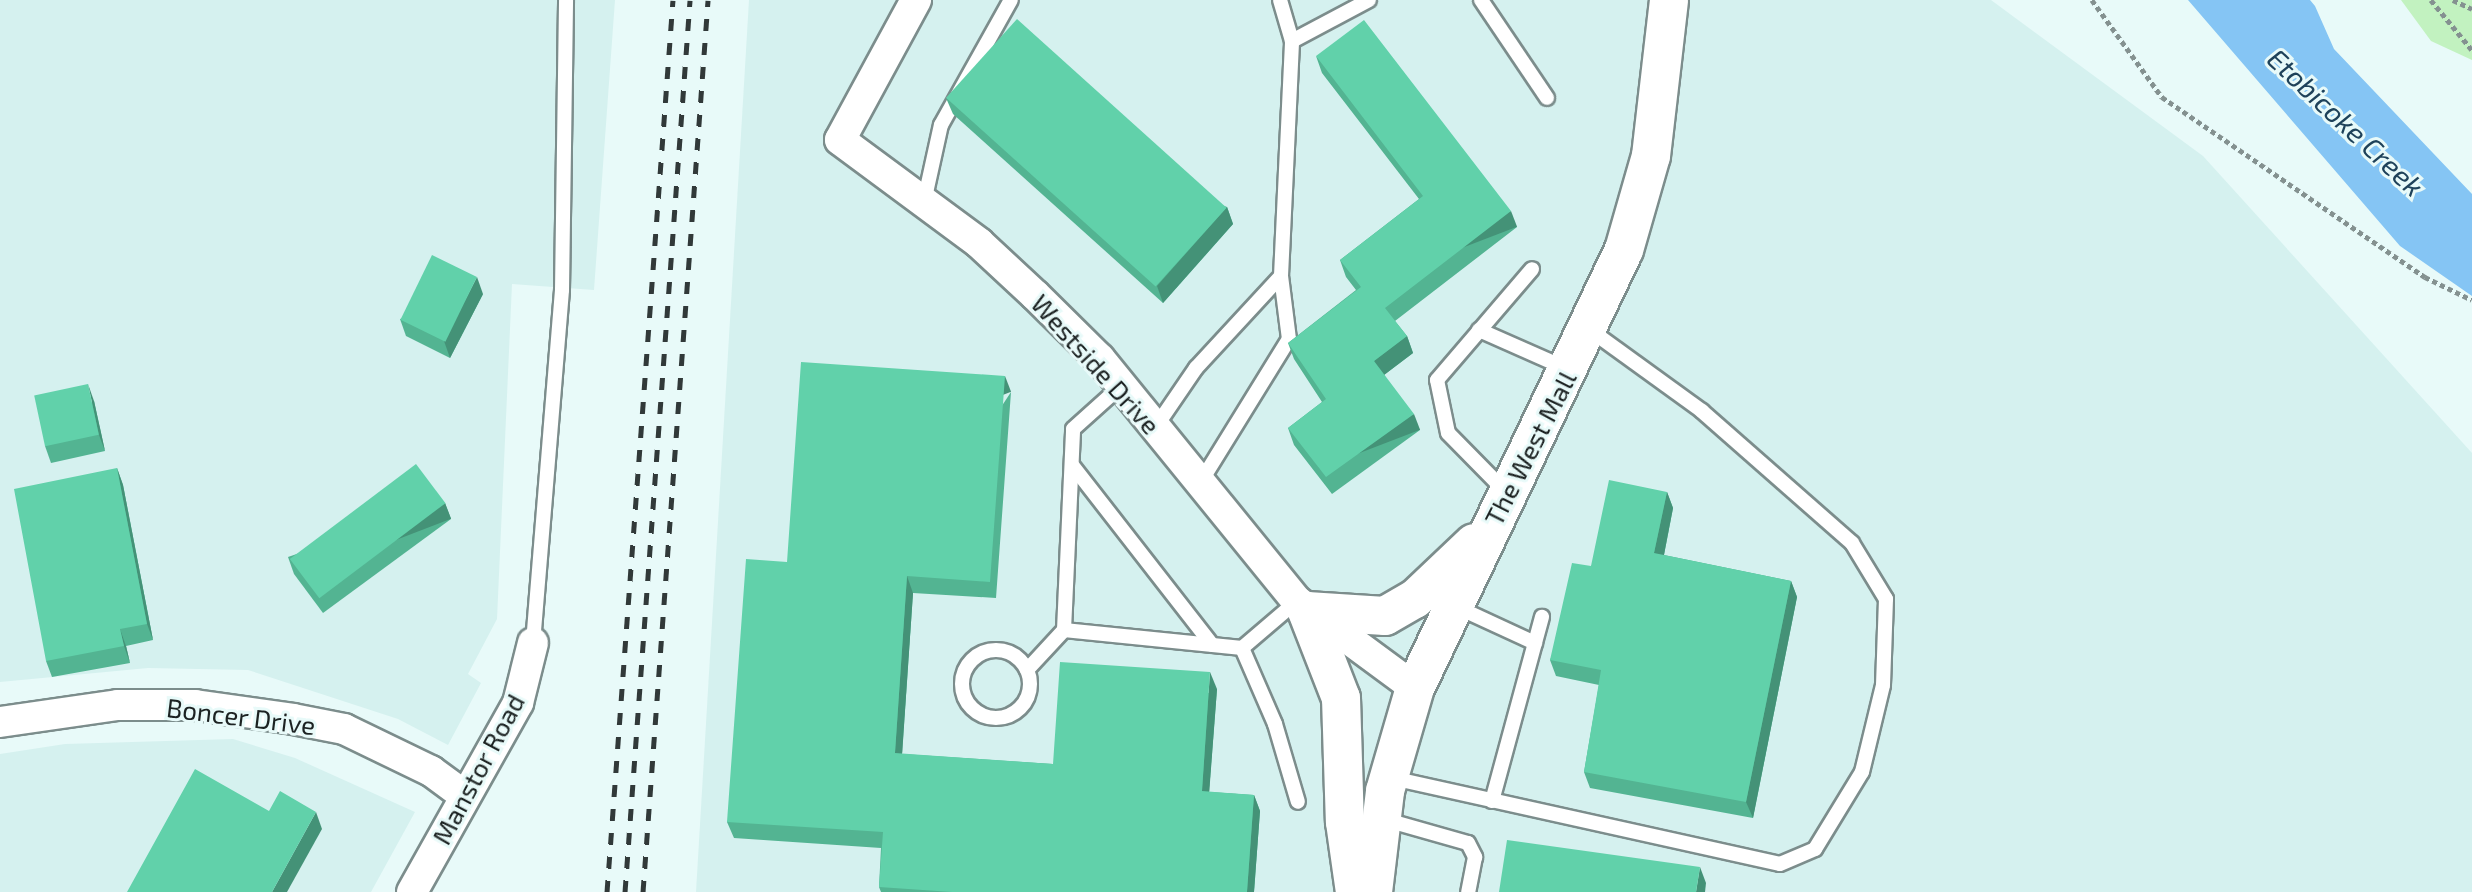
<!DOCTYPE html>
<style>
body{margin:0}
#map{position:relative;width:2472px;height:892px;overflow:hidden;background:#e8faf9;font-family:"Exo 2",sans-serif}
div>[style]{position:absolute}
.built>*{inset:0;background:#d5f1ef}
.green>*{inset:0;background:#c2f2c0}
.water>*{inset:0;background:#85c5f4}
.path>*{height:4.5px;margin-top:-2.25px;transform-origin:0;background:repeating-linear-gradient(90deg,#849190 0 5px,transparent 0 8.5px)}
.roads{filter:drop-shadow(2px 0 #7c8d8c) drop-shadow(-2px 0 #7c8d8c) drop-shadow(0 2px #7c8d8c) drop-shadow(0 -2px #7c8d8c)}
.lane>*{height:14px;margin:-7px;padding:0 7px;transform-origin:7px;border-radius:7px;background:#fff}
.lane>.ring{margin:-7px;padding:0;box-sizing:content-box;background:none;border:14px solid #fff;border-radius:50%}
.street>*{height:30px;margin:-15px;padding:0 15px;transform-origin:15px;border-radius:15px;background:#fff}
.secondary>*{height:38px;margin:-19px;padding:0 19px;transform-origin:19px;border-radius:19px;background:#fff}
.rail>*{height:5px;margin-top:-2.5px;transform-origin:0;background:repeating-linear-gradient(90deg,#313939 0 12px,transparent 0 24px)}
.wall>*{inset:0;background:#53b492}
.shaded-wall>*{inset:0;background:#449277;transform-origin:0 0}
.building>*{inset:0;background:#61d1aa;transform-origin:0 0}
span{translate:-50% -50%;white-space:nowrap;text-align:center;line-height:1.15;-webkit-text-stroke:6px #e8faf9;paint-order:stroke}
.street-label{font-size:26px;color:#1c2222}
.water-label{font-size:28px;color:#1e425a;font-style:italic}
</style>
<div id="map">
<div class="built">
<i style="clip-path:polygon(0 0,615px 0,594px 290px,512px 284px,497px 619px,468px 674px,481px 683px,448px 745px,398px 719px,248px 670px,148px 668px,0 682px)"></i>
<i style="clip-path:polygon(749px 0,1991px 0,2203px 156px,2472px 453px,2472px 892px,696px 892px)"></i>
<i style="clip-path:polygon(233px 739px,295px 758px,415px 812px,371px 892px,0 892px,0 754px,65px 744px)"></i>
</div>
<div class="green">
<i style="clip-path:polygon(2401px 0,2472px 0,2472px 60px,2431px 41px)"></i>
</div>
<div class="water">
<i style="clip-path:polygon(2188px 0,2310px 0,2315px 6px,2334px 49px,2472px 194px,2472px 296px,2400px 246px)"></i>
</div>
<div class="path">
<i style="left:2092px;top:0;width:120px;rotate:54.2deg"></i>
<i style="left:2162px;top:97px;width:319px;rotate:34.4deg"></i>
<i style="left:2425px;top:277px;width:52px;rotate:26.1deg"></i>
<i style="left:2431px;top:0;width:65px;rotate:50.6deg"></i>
<i style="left:2453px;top:0;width:21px;rotate:25deg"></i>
</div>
<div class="roads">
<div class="lane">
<i style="left:1280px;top:0;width:43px;rotate:73.7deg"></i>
<i style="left:1481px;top:0;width:118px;rotate:56deg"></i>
<i style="left:924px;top:202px;width:79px;rotate:-77.6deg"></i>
<i style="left:941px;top:125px;width:143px;rotate:-60.8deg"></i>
<i style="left:1281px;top:276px;width:235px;rotate:-87.3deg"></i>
<i style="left:1292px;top:41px;width:87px;rotate:-28deg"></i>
<i style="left:1479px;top:330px;width:94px;rotate:23.8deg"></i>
<i style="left:1155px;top:428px;width:73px;rotate:-55.7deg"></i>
<i style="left:1196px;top:368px;width:125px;rotate:-47.3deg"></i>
<i style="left:1281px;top:276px;width:64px;rotate:82.8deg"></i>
<i style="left:1289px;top:339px;width:169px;rotate:121.7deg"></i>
<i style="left:1072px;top:465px;width:228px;rotate:52.1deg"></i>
<i style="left:1505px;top:491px;width:81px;rotate:-134.5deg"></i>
<i style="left:1448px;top:433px;width:54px;rotate:-101.7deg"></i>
<i style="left:1437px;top:380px;width:146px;rotate:-49.4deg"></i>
<i style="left:1457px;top:607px;width:86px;rotate:24.8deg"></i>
<i style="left:1064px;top:630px;width:179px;rotate:5.8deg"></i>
<i style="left:1242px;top:648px;width:72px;rotate:-40.5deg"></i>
<i style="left:533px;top:643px;width:354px;rotate:-85.3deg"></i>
<i style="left:562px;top:290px;width:290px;rotate:-89.2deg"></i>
<i style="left:1242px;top:648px;width:83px;rotate:66.5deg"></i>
<i style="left:1275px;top:724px;width:81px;rotate:73.6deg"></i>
<i class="ring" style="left:962px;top:650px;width:54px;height:54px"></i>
<i style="left:1027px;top:670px;width:54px;rotate:-47.2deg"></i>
<i style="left:1064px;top:630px;width:201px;rotate:-87.4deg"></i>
<i style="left:1073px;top:429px;width:64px;rotate:-41.9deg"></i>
<i style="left:1392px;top:778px;width:397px;rotate:12.5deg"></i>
<i style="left:1780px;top:864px;width:38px;rotate:-23deg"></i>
<i style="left:1815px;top:849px;width:90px;rotate:-58.6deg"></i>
<i style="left:1862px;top:772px;width:89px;rotate:-76.4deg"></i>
<i style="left:1883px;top:685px;width:86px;rotate:-88deg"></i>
<i style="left:1886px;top:599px;width:66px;rotate:-121.3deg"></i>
<i style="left:1852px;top:543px;width:200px;rotate:-138.7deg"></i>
<i style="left:1702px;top:411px;width:138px;rotate:-144.1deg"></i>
<i style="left:1492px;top:801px;width:191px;rotate:-74.8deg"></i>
<i style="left:1383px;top:819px;width:88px;rotate:15.8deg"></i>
<i style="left:1468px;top:843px;width:16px;rotate:63deg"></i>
<i style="left:1475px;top:857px;width:36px;rotate:101deg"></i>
</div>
<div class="street">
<i style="left:916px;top:0;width:159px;rotate:118.5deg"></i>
<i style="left:840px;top:140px;width:173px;rotate:36.5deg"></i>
<i style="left:979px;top:243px;width:76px;rotate:42.9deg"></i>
<i style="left:1035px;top:295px;width:91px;rotate:44.6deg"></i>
<i style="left:1100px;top:359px;width:312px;rotate:50.9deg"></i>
<i style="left:1297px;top:601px;width:147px;rotate:36.4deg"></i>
<i style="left:0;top:722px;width:119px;rotate:-8.2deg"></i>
<i style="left:118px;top:705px;width:77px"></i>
<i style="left:195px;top:705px;width:99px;rotate:8.1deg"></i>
<i style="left:293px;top:719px;width:52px;rotate:11.1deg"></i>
<i style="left:344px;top:729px;width:97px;rotate:25.8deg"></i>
<i style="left:431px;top:771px;width:42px;rotate:36.3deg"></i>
<i style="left:412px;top:892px;width:217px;rotate:-60.7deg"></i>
<i style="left:518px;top:703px;width:62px;rotate:-76deg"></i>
</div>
<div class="secondary">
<i style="left:1307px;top:611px;width:93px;rotate:68.7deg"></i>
<i style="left:1341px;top:698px;width:124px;rotate:88.2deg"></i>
<i style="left:1345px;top:822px;width:71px;rotate:81.9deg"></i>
<i style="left:1307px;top:611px;width:78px;rotate:3.7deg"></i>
<i style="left:1385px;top:616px;width:34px;rotate:-30deg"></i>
<i style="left:1415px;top:599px;width:81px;rotate:-43.5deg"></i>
<i style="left:1373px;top:892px;width:102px;rotate:-83.2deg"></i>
<i style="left:1385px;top:791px;width:107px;rotate:-73.8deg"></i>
<i style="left:1415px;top:688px;width:485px;rotate:-64.5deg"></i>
<i style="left:1624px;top:250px;width:98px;rotate:-74deg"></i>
<i style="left:1651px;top:156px;width:157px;rotate:-83.4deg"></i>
</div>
</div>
<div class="rail">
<i style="left:607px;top:892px;width:894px;rotate:-85.77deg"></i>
<i style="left:625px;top:892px;width:894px;rotate:-85.83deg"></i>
<i style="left:643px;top:892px;width:894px;rotate:-85.83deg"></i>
</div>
<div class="wall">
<i style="clip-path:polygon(1316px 56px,1517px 227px,1395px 321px,1407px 336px,1413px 353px,1384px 375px,1420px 430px,1332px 494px,1294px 445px,1288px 428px,1322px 402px,1294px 359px,1288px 343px,1356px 290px,1346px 277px,1340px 260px,1419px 199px,1322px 73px)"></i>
<i style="clip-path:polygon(946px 98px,1227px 207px,1233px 224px,1163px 303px,953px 114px)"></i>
<i style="clip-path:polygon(483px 294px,450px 358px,406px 336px,400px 319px)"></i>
<i style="clip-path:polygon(1011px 392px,996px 598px,913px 593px,902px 754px,1053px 764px,1217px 689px,1209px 792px,1254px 795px,1260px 811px,1254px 892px,881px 892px,879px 887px,881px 848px,734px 838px,727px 822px)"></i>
<i style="clip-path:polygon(94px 401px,105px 451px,51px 463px,45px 446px)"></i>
<i style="clip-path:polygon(117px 468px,123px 485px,153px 640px,126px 646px,130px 663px,52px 677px,46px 661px)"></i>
<i style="clip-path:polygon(1667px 492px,1673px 508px,1664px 555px,1791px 581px,1797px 597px,1753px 818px,1590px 788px,1584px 772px,1599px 685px,1556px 676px,1550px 660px,1591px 566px)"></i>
<i style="clip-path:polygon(445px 503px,451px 519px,323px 613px,294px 574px,288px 557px)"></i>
</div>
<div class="shaded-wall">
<i style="clip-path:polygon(1227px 207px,1233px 224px,1163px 303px,1157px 286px)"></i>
<i style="left:1511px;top:211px;width:17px;height:159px;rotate:69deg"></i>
<i style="clip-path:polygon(477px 277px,483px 294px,450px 358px,444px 341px)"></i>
<i style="clip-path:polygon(1407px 336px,1413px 353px,1380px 378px,1374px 361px)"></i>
<i style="left:1005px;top:376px;width:17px;height:207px;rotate:69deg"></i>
<i style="clip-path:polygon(88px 384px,94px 401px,105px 451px,99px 435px)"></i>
<i style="left:1414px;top:414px;width:17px;height:108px;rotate:69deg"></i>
<i style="clip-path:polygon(117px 468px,123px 485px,153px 640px,147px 624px)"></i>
<i style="clip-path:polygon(1667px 492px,1673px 508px,1661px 570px,1654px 553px)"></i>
<i style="left:445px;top:503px;width:17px;height:158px;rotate:69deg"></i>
<i style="clip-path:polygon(907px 576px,913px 593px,901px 770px,895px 753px)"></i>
<i style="clip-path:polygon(1791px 581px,1797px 597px,1753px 818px,1746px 802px)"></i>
<i style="clip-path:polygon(120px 629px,126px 646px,130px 663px,124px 646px)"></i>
<i style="clip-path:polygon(1210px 672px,1217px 689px,1208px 808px,1202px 791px)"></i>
<i style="clip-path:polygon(1254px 795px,1260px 811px,1254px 892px,1247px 892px)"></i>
<i style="clip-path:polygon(316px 812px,322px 829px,287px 892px,272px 892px)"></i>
<i style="clip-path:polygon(1700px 867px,1706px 883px,1705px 892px,1696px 892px)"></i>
</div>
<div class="building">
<i style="left:1017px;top:19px;width:282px;height:106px;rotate:42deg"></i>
<i style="clip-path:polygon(1364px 20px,1511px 211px,1385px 308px,1407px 336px,1374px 361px,1414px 414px,1326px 477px,1288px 428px,1326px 399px,1288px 343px,1361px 287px,1340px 260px,1423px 196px,1316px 56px)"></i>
<i style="left:432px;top:255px;width:50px;height:72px;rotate:26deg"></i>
<i style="clip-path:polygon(801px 362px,1005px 376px,990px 582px,907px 576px,895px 753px,1053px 764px,1060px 662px,1210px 672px,1202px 791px,1254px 795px,1247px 892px,952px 892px,879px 887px,883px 832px,727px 822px,746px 559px,787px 562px)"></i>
<i style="left:88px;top:384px;width:52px;height:55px;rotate:78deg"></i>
<i style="left:416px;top:464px;width:49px;height:158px;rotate:53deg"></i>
<i style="clip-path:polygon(117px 468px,147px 624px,120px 629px,124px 646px,46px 661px,14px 489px)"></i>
<i style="clip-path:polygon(1609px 480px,1667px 492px,1654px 553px,1791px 581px,1746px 802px,1584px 772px,1601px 670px,1550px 660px,1572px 563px,1591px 566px)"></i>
<i style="clip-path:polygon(195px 769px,269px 811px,280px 791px,316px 812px,272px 892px,127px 892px)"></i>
<i style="clip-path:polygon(1507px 840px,1700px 867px,1696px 892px,1499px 892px)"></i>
</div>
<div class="street-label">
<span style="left:1096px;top:364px;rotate:48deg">Westside Drive</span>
<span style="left:1530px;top:448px;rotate:-63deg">The West Mall</span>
<span style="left:241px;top:716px;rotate:7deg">Boncer Drive</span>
<span style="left:478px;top:769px;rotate:-62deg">Manstor Road</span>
</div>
<div class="water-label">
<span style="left:2346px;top:122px;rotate:43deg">Etobicoke Creek</span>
</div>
</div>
